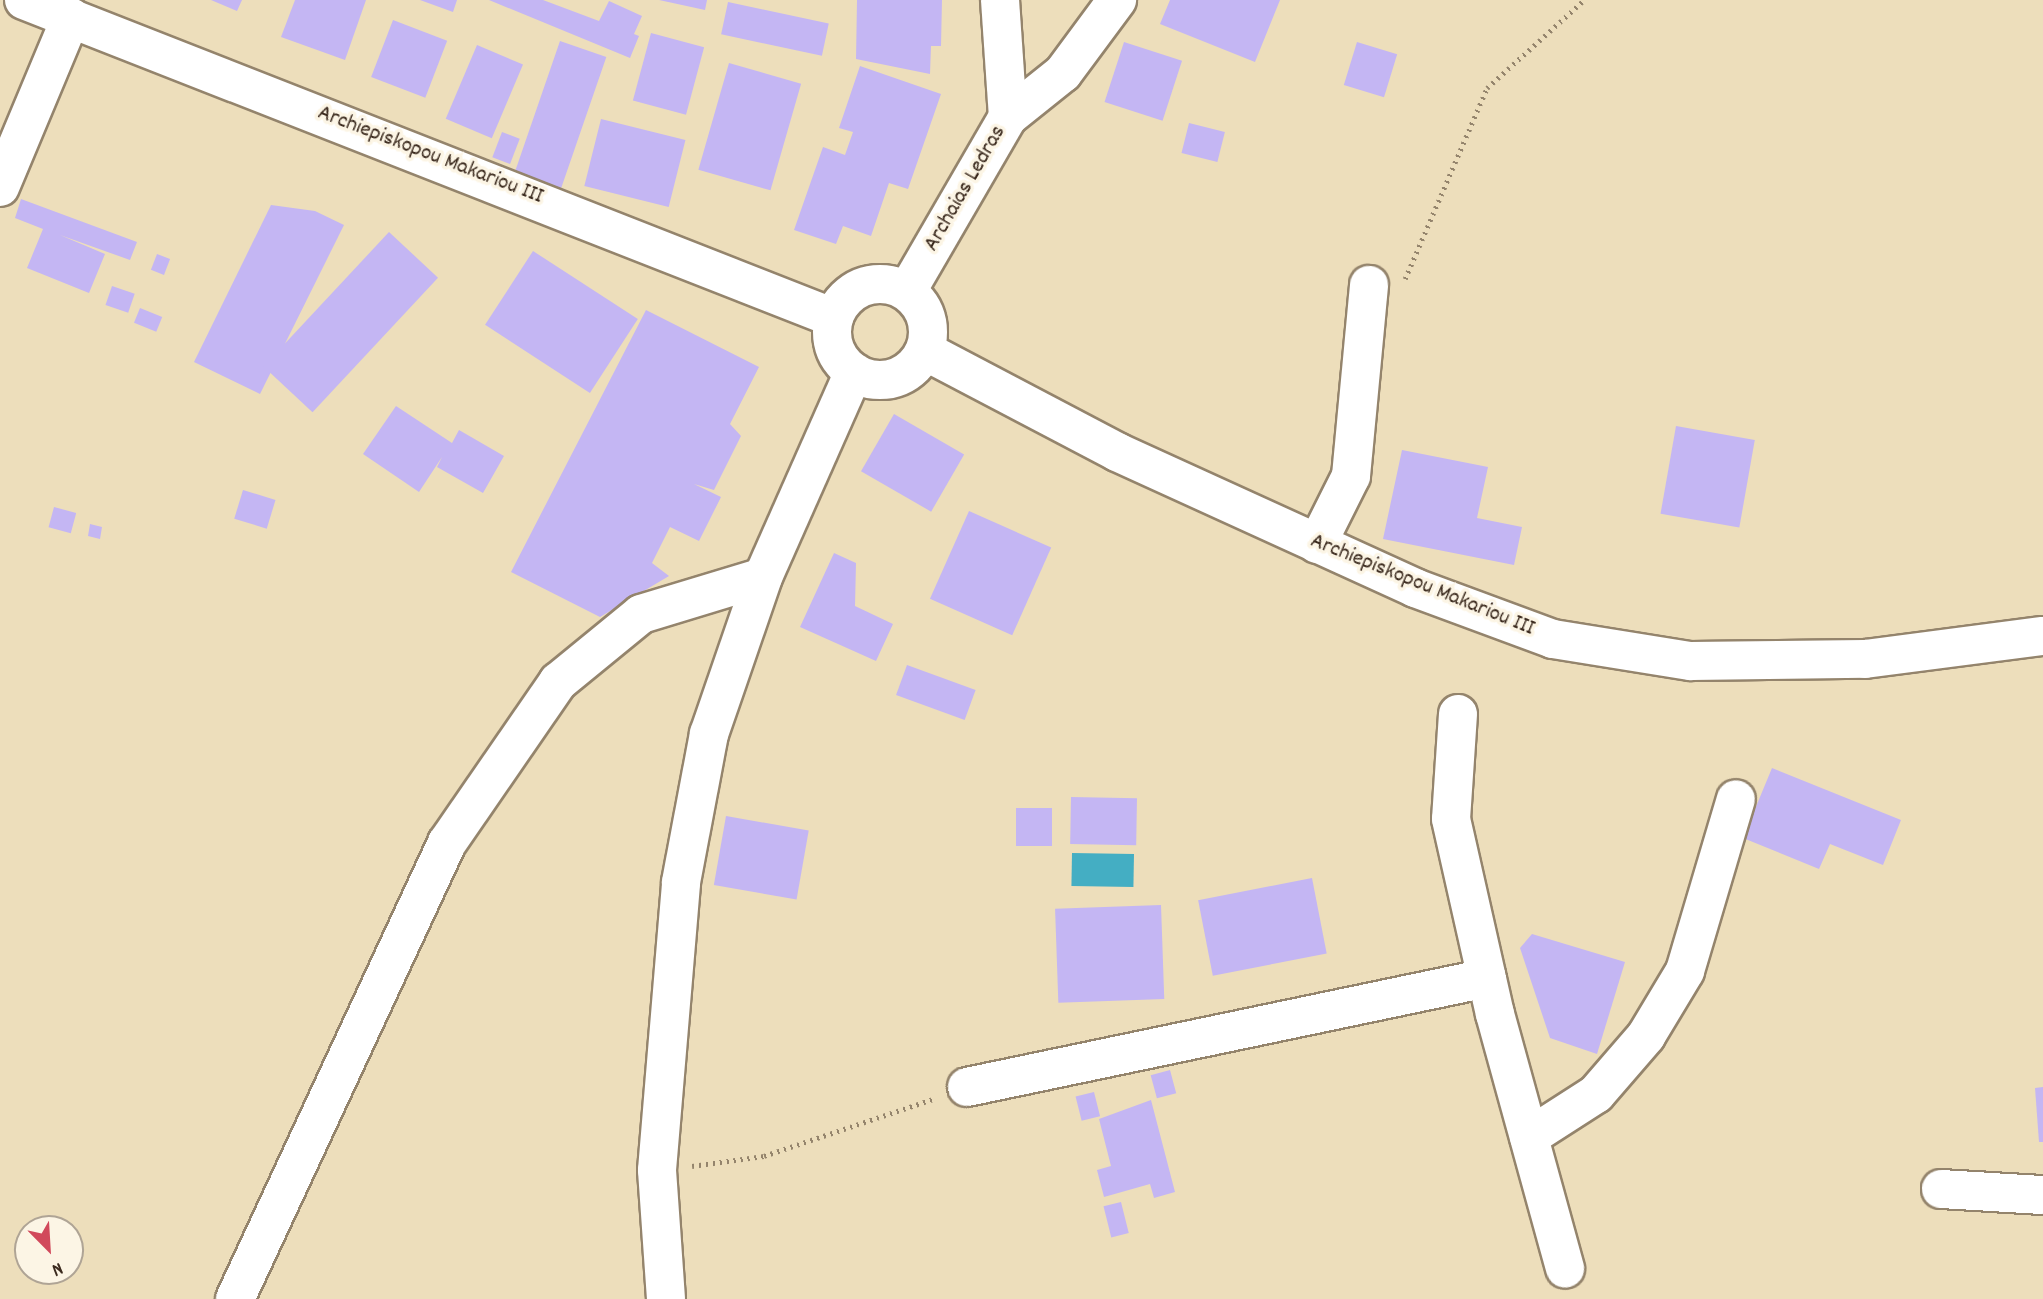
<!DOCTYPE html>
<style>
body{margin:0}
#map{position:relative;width:2043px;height:1299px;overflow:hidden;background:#eddebb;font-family:Dekko,sans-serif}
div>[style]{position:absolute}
.water>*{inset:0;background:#44aec3;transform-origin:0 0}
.building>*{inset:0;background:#c4b6f3;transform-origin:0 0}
.path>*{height:4.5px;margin-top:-2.25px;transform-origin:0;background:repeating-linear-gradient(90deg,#94846c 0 2px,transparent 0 7px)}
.roads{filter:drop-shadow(2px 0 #94846c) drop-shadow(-2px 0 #94846c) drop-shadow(0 2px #94846c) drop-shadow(0 -2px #94846c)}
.minor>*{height:38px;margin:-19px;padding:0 19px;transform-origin:19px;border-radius:19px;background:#fff}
.minor>.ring{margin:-19px;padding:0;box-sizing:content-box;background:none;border:38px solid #fff;border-radius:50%}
span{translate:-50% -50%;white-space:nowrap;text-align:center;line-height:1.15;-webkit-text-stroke:7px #fcf5e5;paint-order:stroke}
.street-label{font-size:23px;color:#3b2a1e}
.north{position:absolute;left:14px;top:1215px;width:70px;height:70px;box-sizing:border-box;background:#fcf5e5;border:2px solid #afa495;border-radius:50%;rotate:156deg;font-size:19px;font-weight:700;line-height:28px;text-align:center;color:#3b2a1e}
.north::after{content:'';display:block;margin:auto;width:24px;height:32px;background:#d1495b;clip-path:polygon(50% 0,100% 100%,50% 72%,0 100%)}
</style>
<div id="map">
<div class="water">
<i style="left:1072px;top:853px;width:62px;height:33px;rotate:1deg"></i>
</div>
<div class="building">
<i style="clip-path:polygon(211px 0,242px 0,237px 11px)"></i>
<i style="clip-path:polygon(295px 0,366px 0,345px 60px,281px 37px)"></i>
<i style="clip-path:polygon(420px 0,457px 0,453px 12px)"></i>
<i style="clip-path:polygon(489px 0,543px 0,599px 21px,609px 1px,642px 16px,634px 34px,639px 36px,630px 58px)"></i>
<i style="clip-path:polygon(659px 0,707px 0,705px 10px)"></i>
<i style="clip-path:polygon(857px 0,942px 0,941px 46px,931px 46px,930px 74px,856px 59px)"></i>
<i style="clip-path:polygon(1170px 0,1280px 0,1255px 62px,1160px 24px)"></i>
<i style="left:728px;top:2px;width:103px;height:33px;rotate:12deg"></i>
<i style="left:393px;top:20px;width:58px;height:61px;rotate:21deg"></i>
<i style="left:651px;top:33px;width:55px;height:70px;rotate:15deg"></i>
<i style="left:560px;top:41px;width:49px;height:141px;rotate:19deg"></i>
<i style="left:1124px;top:42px;width:61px;height:63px;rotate:18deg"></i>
<i style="left:1357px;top:42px;width:42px;height:45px;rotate:17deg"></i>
<i style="left:477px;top:45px;width:50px;height:80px;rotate:23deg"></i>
<i style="left:729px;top:63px;width:75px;height:111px;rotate:16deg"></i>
<i style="clip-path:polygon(860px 66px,941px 94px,908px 189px,889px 183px,871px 236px,843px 226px,836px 244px,794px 230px,823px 147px,845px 155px,853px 132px,839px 128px)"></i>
<i style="left:601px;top:119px;width:87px;height:69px;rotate:14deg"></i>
<i style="left:1189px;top:123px;width:37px;height:31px;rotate:14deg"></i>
<i style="left:502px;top:132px;width:19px;height:27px;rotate:21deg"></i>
<i style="clip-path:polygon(21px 199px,137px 242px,130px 260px,60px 235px,105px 254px,89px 293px,27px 268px,43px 229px,15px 218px)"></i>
<i style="clip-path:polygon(271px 205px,315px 211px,344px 225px,260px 394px,194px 362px)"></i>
<i style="left:389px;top:232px;width:67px;height:184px;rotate:43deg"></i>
<i style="left:533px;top:251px;width:125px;height:88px;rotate:33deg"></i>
<i style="left:157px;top:254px;width:14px;height:17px;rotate:21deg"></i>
<i style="left:112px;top:286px;width:24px;height:20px;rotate:19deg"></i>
<i style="left:140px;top:308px;width:24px;height:16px;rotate:22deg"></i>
<i style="clip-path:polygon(646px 310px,759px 367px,730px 424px,741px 436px,714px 490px,694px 484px,721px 497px,699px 541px,670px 527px,652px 563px,669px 576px,600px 617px,511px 572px)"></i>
<i style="clip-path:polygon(396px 406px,452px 443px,459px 430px,504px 456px,483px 493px,437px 467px,442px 457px,419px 492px,363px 454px)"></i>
<i style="left:894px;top:414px;width:81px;height:66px;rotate:30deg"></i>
<i style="left:1676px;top:426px;width:80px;height:89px;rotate:10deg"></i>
<i style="clip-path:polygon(1402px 450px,1488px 467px,1477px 518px,1522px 527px,1514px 565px,1383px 539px)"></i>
<i style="left:243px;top:490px;width:34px;height:30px;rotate:17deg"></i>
<i style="left:54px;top:507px;width:23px;height:21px;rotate:15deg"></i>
<i style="left:969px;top:511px;width:90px;height:96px;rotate:24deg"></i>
<i style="clip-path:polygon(90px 524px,102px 527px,100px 539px,88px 536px)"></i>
<i style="clip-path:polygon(834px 553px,856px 563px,855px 606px,893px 624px,876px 661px,800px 627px)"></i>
<i style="left:907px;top:665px;width:73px;height:32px;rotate:20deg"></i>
<i style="clip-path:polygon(1772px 768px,1901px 820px,1883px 865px,1830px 844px,1819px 869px,1743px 838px)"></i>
<i style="left:1071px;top:797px;width:66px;height:47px;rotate:1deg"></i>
<i style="left:1016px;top:808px;width:36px;height:38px"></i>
<i style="left:726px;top:816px;width:84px;height:70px;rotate:10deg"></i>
<i style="left:1312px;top:878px;width:77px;height:116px;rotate:79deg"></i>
<i style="left:1161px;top:905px;width:94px;height:106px;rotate:88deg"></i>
<i style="clip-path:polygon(1532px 934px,1625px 962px,1597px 1054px,1550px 1038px,1520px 948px)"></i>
<i style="left:1170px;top:1070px;width:24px;height:20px;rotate:75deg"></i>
<i style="clip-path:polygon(2043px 1087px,2043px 1142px,2039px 1142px,2035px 1088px)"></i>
<i style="left:1094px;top:1092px;width:25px;height:19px;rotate:76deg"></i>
<i style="clip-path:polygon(1151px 1100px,1175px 1192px,1154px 1198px,1150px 1184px,1104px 1197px,1097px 1170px,1111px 1166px,1099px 1119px)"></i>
<i style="left:1121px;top:1202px;width:32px;height:18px;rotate:76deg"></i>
</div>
<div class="path">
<i style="left:1405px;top:279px;width:208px;rotate:-66.8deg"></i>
<i style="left:1487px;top:88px;width:131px;rotate:-42.2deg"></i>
<i style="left:692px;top:1166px;width:73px;rotate:-7.9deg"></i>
<i style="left:764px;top:1156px;width:178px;rotate:-18.6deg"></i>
</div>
<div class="roads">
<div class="minor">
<i style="left:24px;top:0;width:870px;rotate:21.43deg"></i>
<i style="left:1000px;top:0;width:117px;rotate:86.1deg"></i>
<i style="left:0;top:187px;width:184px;rotate:-67.3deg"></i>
<i class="ring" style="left:832px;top:284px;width:58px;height:58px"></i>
<i style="left:907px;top:291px;width:201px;rotate:-59.9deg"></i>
<i style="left:1008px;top:117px;width:70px;rotate:-38.7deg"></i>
<i style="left:1063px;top:73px;width:91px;rotate:-53.5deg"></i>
<i style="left:925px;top:351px;width:217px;rotate:27.7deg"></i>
<i style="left:1117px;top:452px;width:328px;rotate:24.5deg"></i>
<i style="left:1415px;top:588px;width:147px;rotate:20.3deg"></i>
<i style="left:1553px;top:639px;width:140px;rotate:9.1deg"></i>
<i style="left:1691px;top:661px;width:174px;rotate:-0.7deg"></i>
<i style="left:1865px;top:659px;width:179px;rotate:-7.4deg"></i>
<i style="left:1317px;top:544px;width:76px;rotate:-63.4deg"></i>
<i style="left:1351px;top:476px;width:192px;rotate:-84.6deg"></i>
<i style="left:1458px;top:714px;width:105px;rotate:93.8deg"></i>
<i style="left:1451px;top:819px;width:200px;rotate:77.3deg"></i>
<i style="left:1495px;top:1014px;width:264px;rotate:74.6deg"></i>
<i style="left:967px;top:1087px;width:531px;rotate:-11.84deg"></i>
<i style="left:1529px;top:1137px;width:80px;rotate:-32.7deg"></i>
<i style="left:1596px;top:1094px;width:77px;rotate:-49.2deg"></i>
<i style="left:1646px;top:1036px;width:76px;rotate:-59deg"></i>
<i style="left:1685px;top:971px;width:179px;rotate:-73.5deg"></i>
<i style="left:1941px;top:1189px;width:102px;rotate:3.4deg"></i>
<i style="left:235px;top:1299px;width:503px;rotate:-65.07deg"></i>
<i style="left:447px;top:843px;width:196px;rotate:-55.4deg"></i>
<i style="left:558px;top:682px;width:107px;rotate:-39.3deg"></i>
<i style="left:641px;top:614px;width:127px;rotate:-16.9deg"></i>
<i style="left:666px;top:1299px;width:129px;rotate:-94deg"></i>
<i style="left:657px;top:1170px;width:289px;rotate:-85.2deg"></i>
<i style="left:681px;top:882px;width:151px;rotate:-79.3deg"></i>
<i style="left:709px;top:734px;width:166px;rotate:-71deg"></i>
<i style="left:763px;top:577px;width:224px;rotate:-66.1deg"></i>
</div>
</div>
<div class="street-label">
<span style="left:430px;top:156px;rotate:21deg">Archiepiskopou Makariou III</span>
<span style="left:966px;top:189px;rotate:-60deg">Archaias Ledras</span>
<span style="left:1422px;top:586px;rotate:22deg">Archiepiskopou Makariou III</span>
</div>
<div class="north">N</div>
</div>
